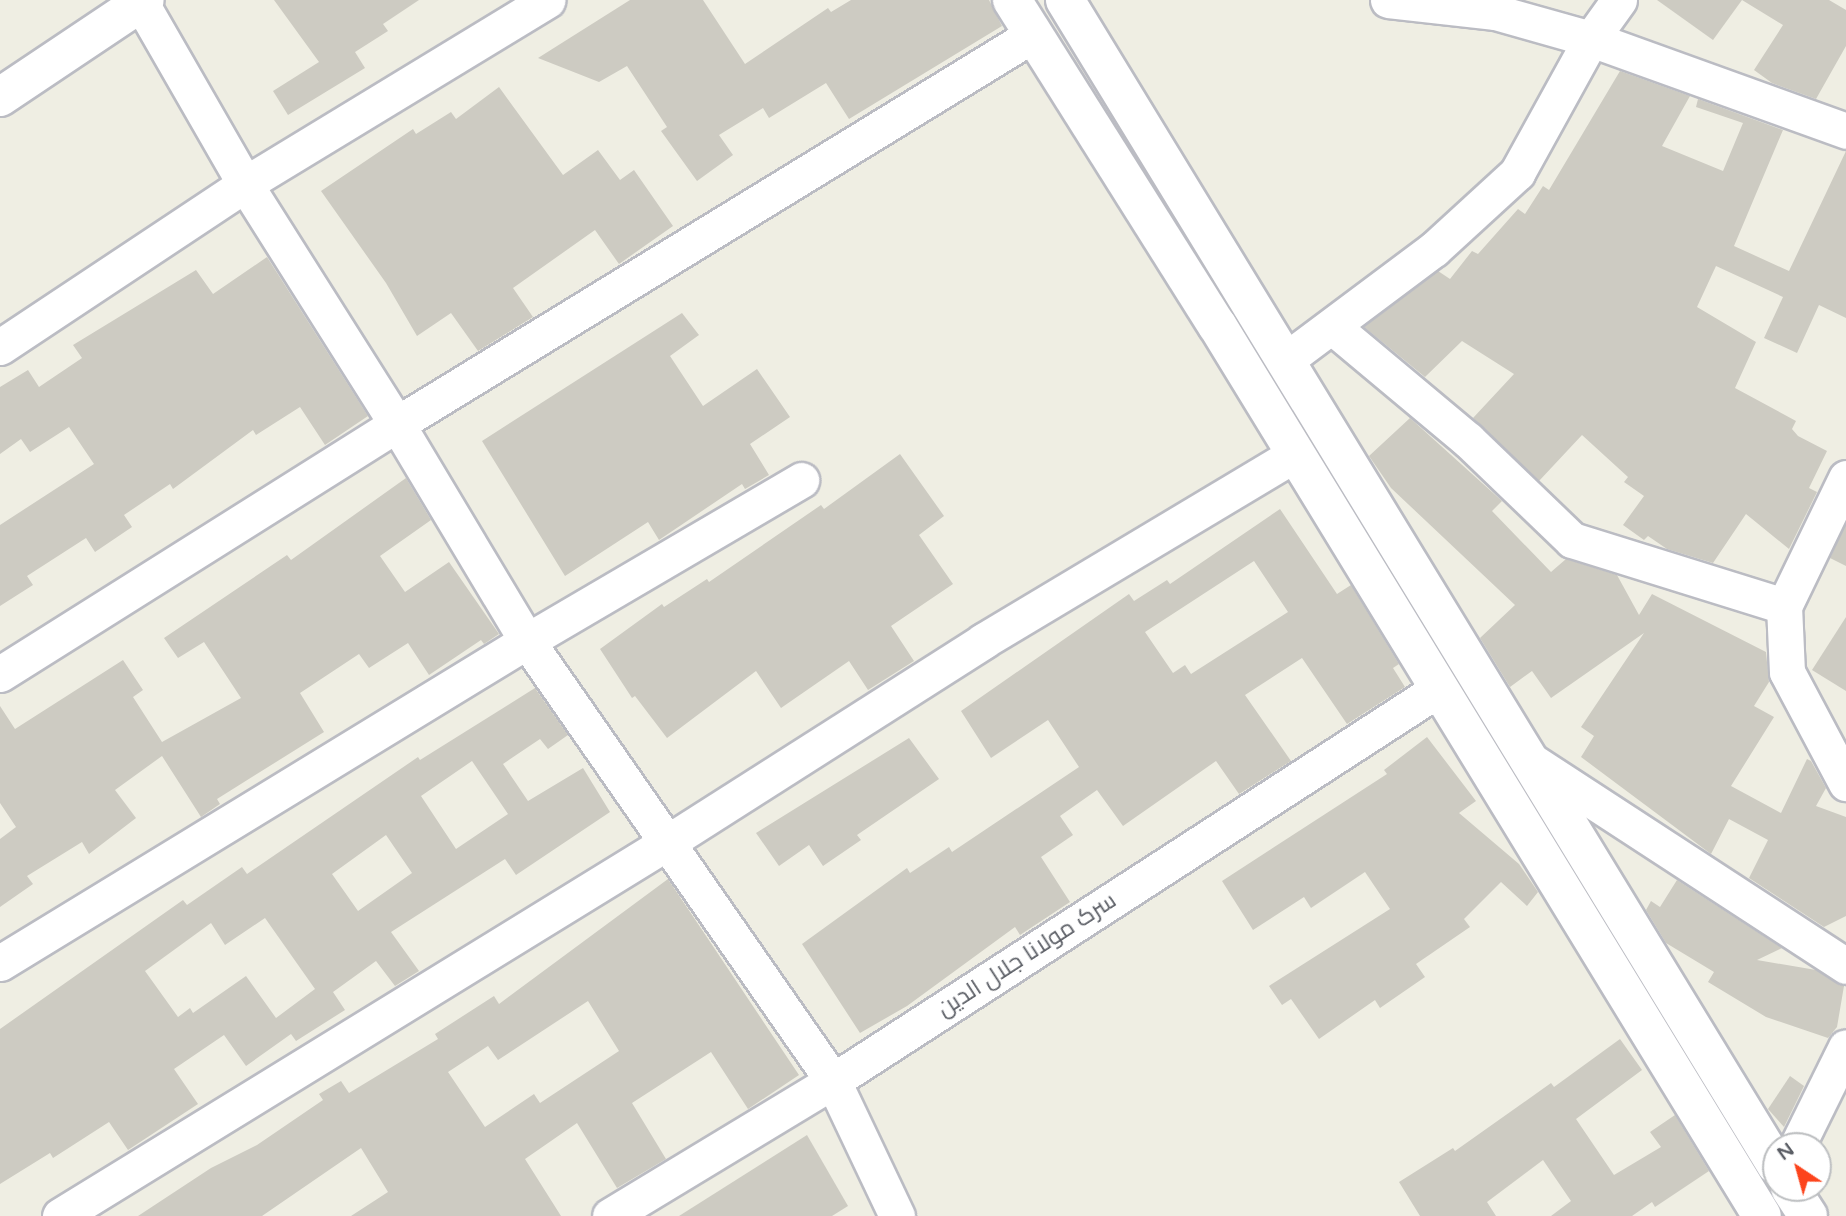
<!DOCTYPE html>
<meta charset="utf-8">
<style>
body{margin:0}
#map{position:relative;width:1846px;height:1216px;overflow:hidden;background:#efeee3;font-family:"Varela Round",Cairo,sans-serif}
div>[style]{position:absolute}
.building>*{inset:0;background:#cdcbc2}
.roads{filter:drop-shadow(2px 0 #bbbcc3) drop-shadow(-2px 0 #bbbcc3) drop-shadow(0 2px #bbbcc3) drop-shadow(0 -2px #bbbcc3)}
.minor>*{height:35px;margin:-17.5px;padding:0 17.5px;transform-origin:17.5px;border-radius:17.5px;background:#fff}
.secondary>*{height:38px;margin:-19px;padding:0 19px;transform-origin:19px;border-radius:19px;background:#fff}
span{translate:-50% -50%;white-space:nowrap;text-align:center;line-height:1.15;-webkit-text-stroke:6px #fff;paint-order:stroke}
.street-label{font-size:23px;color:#5b5e65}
.north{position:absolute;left:1762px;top:1132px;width:70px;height:70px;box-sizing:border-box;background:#fff;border:2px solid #bdbfc1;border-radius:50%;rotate:324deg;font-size:19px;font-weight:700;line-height:28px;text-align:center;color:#5b5e65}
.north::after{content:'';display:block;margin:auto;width:24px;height:32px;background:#fc441c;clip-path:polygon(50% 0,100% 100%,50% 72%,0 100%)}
</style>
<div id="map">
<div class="building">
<i style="clip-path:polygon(274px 0,419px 0,383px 24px,388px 31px,355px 52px,365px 68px,288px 115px,273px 91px,319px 62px)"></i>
<i style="clip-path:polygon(630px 0,703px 0,745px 64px,828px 8px,831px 12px,851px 0,989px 0,1002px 26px,849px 119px,826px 83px,769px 118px,763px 108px,719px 135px,733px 155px,697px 181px,661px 131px,667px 127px,627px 66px,599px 82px,538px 58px)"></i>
<i style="clip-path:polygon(1657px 0,1742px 0,1713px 40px)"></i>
<i style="clip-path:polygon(1742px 0,1829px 0,1846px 10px,1846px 46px,1816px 99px,1772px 83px,1754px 70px,1783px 25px)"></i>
<i style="clip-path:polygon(1620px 71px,1690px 96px,1662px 146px,1723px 171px,1743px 123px,1696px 107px,1698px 99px,1783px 130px,1734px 246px,1789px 271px,1846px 151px,1846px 318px,1819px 305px,1797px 353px,1764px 338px,1783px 297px,1716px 266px,1697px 307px,1756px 342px,1735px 388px,1796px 421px,1792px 429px,1798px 436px,1827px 451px,1809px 488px,1817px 492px,1789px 549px,1746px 514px,1713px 563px,1667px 549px,1648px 536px,1644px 540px,1623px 525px,1644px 496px,1624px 482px,1628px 477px,1582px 435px,1539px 481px,1473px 418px,1514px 374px,1462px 341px,1425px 377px,1364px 327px,1438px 271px,1450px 279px,1472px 251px,1478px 254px,1518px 209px,1525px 214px,1543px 186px,1549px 190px)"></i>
<i style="clip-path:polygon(499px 87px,563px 175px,598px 150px,620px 180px,634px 170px,673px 226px,619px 264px,595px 230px,513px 288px,533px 317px,478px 351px,451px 313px,417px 336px,386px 283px,321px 191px,413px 129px,416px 134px,451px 112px,456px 119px)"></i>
<i style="clip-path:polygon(267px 257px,368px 416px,325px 445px,300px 407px,256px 435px,253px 430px,173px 489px,170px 484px,124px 515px,132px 527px,95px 552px,86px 538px,27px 576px,33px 585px,0 606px,0 525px,94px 464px,69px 427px,30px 452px,21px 439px,0 454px,0 387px,28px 370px,39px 387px,82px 358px,73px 345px,196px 270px,213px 294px)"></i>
<i style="clip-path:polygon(682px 313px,699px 335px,670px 356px,703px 406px,757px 369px,790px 417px,750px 444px,769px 475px,745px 489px,742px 484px,659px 540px,648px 522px,565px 576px,482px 441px)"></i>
<i style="clip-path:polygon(1410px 418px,1502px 501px,1492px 511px,1551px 572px,1566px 559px,1617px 575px,1639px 615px,1652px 594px,1766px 652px,1769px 682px,1754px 706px,1774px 717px,1731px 786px,1781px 813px,1807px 759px,1811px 761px,1826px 788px,1816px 806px,1846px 817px,1846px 916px,1824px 927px,1749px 878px,1768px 840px,1729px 819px,1711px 854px,1581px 757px,1594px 736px,1581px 727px,1644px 633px,1551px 698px,1532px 671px,1510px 687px,1480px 638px,1515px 605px,1391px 488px,1369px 456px)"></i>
<i style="clip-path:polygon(900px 454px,944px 516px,919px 535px,953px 584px,891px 626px,914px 661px,868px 690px,849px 661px,781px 708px,756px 671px,667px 738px,635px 696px,632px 698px,600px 649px,662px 604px,664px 607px,707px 579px,709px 582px,821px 505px,824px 509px)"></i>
<i style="clip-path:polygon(406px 478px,431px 520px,380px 556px,405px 592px,449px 562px,499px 634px,484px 644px,481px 640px,429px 675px,408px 643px,369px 668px,359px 654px,300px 693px,324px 732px,217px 799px,220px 804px,201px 817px,162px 756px,115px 790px,136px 818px,89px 854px,82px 842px,27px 876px,33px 884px,0 907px,0 839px,16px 827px,0 803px,0 706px,15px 729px,123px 660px,143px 690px,133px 697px,162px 742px,241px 698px,204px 642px,178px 658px,164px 638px,287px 555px,291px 560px)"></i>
<i style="clip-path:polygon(evenodd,1280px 509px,1337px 594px,1351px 585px,1399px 664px,1393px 668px,1405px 687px,1347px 724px,1302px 658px,1245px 695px,1291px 761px,1239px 794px,1216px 761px,1123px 826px,1097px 790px,1060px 816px,1073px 835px,1041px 857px,1070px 902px,1020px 935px,1015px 927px,907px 1006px,860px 1033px,802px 944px,907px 868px,910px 873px,949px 847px,952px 852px,1079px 767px,1048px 720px,991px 758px,961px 711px,1129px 594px,1134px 601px,1167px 580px,1170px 584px,1280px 509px,1254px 561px,1288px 612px,1191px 674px,1185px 665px,1173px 673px,1145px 632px,1254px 561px)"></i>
<i style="clip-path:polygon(1846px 524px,1846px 566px,1830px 558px)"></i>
<i style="clip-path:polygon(1846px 617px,1846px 691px,1812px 670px)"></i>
<i style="clip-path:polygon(evenodd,535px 688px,568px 735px,548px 749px,540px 739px,503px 764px,528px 801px,583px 768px,610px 812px,516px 875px,505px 859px,391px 932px,419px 971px,395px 986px,376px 961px,333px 992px,345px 1010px,296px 1041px,291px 1034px,246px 1066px,224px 1035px,174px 1069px,198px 1104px,128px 1150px,109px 1122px,53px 1158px,50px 1153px,0 1184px,0 1029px,183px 900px,187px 905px,242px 867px,247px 874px,418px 757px,420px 760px,535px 688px,472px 761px,508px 814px,456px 849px,421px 796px,472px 761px,535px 688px,386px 835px,412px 873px,358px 911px,332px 874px,386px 835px,535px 688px,265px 918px,315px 989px,276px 1018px,246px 976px,193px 1013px,190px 1008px,178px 1017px,145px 971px,211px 923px,225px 945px,265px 918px)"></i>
<i style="clip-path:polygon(1427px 737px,1476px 801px,1459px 813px,1519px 864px,1538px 892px,1527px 906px,1501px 882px,1464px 919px,1470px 927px,1416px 964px,1425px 977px,1380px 1008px,1375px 1000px,1319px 1039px,1291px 999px,1282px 1005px,1269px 986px,1390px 909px,1365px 872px,1311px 908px,1304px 897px,1253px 930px,1222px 881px,1387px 774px,1384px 770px)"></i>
<i style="clip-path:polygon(909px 738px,939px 779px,857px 835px,861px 840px,823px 866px,809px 845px,779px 866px,756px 833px)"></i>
<i style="clip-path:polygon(evenodd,668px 879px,799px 1075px,748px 1109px,711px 1052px,632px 1103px,666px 1159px,617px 1188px,577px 1123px,525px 1159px,561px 1216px,351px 1216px,388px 1192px,361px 1148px,262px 1216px,138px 1216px,211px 1168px,257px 1145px,323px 1100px,319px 1094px,341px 1081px,349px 1093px,438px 1039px,435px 1034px,494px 996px,499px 1004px,668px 879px,588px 1001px,619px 1051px,540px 1103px,534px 1094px,485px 1127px,448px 1072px,488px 1046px,498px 1060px,588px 1001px)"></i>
<i style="clip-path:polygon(1677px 880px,1782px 948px,1757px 960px,1816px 970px,1844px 986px,1837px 1027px,1828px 1038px,1766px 1017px,1708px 982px,1714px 972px,1666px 943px,1646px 910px,1651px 901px,1660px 907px)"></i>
<i style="clip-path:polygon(1620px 1039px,1642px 1070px,1576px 1119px,1614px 1175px,1661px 1147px,1650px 1132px,1675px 1115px,1709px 1171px,1655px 1207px,1652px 1202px,1632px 1216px,1551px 1216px,1571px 1201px,1543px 1160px,1487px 1202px,1496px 1216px,1420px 1216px,1399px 1182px,1453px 1148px,1455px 1151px,1551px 1083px,1554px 1087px)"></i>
<i style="clip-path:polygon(1790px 1076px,1804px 1086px,1784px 1127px,1768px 1109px)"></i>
<i style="clip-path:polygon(807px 1135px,848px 1206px,832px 1216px,679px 1216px)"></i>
</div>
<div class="roads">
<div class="minor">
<i style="left:1388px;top:0;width:108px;rotate:6.4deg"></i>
<i style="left:1495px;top:12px;width:100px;rotate:15.7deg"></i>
<i style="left:1591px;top:39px;width:271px;rotate:19.8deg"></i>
<i style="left:141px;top:3px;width:209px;rotate:60.1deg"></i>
<i style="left:245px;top:184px;width:284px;rotate:57.7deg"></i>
<i style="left:397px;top:424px;width:253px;rotate:59.1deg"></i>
<i style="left:527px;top:641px;width:536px;rotate:55.18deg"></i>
<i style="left:833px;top:1081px;width:149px;rotate:64.6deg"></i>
<i style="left:1334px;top:328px;width:175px;rotate:39.9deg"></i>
<i style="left:1468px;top:440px;width:144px;rotate:43.9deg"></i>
<i style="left:1572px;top:540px;width:222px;rotate:17.3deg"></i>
<i style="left:0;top:347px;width:294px;rotate:-33.6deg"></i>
<i style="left:245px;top:184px;width:354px;rotate:-31.3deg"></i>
<i style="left:1287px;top:359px;width:184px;rotate:-36.8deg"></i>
<i style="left:1434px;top:249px;width:113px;rotate:-42.5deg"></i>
<i style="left:1517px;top:173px;width:153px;rotate:-61.1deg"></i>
<i style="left:1591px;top:39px;width:48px;rotate:-54.3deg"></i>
<i style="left:1846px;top:478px;width:142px;rotate:115.8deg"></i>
<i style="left:1784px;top:606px;width:66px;rotate:87.4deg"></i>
<i style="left:1787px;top:672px;width:126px;rotate:62deg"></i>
<i style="left:0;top:674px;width:469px;rotate:-32.2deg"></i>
<i style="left:397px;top:424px;width:747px;rotate:-31.48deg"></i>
<i style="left:1530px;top:760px;width:377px;rotate:33.1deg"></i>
<i style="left:0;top:963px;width:618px;rotate:-31.43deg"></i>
<i style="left:527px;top:641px;width:318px;rotate:-30.4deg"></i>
<i style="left:1797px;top:1146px;width:110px;rotate:-63.7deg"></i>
<i style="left:60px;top:1216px;width:714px;rotate:-31.6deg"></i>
<i style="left:668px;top:842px;width:374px;rotate:-32.5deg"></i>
<i style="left:983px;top:641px;width:365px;rotate:-30.9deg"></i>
<i style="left:610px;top:1216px;width:261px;rotate:-31.2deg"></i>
<i style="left:833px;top:1081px;width:723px;rotate:-32.92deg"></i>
</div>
<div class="secondary">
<i style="left:1012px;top:0;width:384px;rotate:57.8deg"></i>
<i style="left:1217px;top:325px;width:1044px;rotate:58.55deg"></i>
<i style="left:1065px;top:0;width:1365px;rotate:58.6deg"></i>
<i style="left:0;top:97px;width:174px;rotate:-33.8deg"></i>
<i style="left:1790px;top:1188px;width:33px;rotate:57deg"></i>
</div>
</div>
<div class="street-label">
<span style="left:1027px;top:955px;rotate:-33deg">سرک مولانا جلال الدین</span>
</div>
<div class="north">N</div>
</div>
